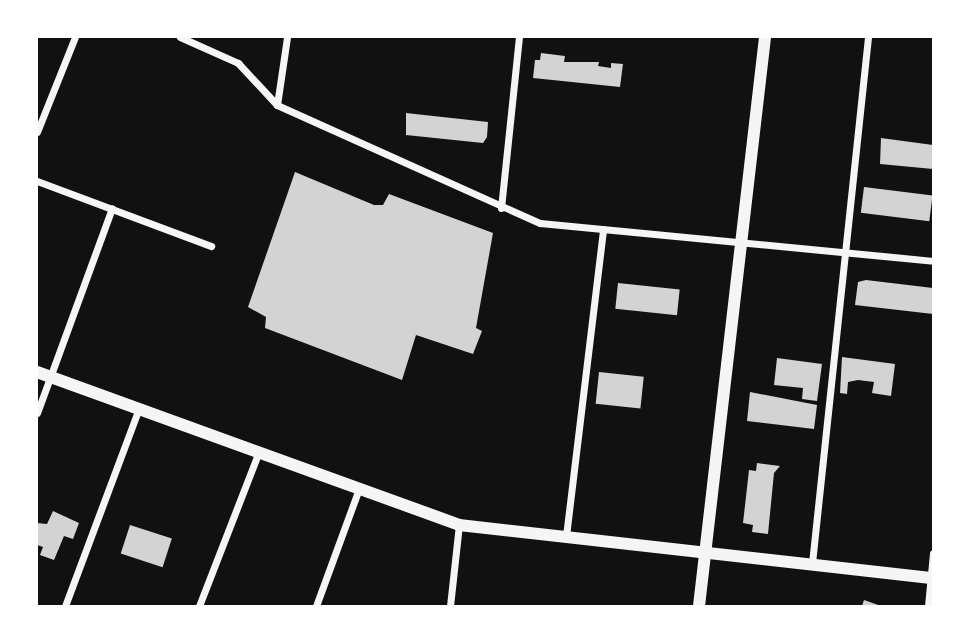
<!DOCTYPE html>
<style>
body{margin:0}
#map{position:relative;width:970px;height:643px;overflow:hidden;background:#111;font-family:"Roboto Serif",serif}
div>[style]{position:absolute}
.building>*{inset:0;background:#d3d3d3;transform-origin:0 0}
.minor>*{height:7px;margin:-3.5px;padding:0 3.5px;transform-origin:3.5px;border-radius:3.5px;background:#f5f5f5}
.tertiary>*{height:12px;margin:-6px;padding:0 6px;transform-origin:6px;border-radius:6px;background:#f5f5f5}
span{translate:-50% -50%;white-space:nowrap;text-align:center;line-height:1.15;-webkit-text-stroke:7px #fff;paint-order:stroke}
.frame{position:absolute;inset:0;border:38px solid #fff;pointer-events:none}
</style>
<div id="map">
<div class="building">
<i style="clip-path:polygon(541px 53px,565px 56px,564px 62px,599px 62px,598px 66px,611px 68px,611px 63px,623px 64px,620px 87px,533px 78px,535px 60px,540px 60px)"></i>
<i style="clip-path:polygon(406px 113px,488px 122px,487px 137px,483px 143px,406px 135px)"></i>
<i style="clip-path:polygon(881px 138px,933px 145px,933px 169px,880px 164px)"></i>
<i style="clip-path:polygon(295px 172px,374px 205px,383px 205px,389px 194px,493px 233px,476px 328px,482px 331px,473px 354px,416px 335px,402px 380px,265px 328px,266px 317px,248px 307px)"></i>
<i style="left:864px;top:187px;width:69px;height:26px;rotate:7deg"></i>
<i style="clip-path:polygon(866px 280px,933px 288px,933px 314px,855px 305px,858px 282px)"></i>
<i style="left:618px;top:283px;width:62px;height:26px;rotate:6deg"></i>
<i style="clip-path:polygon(842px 357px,895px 364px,891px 396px,872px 393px,874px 382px,858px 380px,848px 382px,847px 394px,840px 393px)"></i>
<i style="clip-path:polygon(777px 358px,822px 364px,817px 401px,802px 399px,803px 388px,774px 385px)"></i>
<i style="left:599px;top:372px;width:45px;height:32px;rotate:6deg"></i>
<i style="clip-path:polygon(750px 392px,817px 405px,814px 429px,747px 421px)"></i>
<i style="clip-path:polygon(757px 463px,780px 466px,774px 473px,768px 534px,752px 532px,753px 525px,743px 523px,749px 470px,756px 471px)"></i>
<i style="clip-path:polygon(53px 511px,79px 523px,73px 539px,64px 536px,54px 560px,40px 555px,43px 547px,37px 545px,37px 523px,47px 524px)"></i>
<i style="left:130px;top:525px;width:44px;height:30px;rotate:18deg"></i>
<i style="clip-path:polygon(864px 600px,881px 606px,862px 606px)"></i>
</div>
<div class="minor">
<i style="left:180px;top:37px;width:64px;rotate:24.1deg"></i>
<i style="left:238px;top:63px;width:57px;rotate:47.1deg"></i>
<i style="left:277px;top:105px;width:288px;rotate:24.2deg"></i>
<i style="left:540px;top:223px;width:395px;rotate:5.5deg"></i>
<i style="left:277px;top:105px;width:69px;rotate:-81.6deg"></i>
<i style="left:37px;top:132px;width:102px;rotate:-68.2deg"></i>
<i style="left:37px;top:181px;width:186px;rotate:20.5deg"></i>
<i style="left:501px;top:208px;width:172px;rotate:-84deg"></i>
<i style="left:37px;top:413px;width:218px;rotate:-69.9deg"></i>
<i style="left:566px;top:536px;width:309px;rotate:-83.1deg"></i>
<i style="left:812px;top:563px;width:529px;rotate:-83.92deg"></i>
<i style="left:65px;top:606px;width:211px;rotate:-69.5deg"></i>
<i style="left:199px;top:606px;width:163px;rotate:-68.8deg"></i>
<i style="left:316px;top:606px;width:122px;rotate:-69.9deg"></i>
<i style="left:450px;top:606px;width:81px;rotate:-83.7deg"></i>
<i style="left:928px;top:606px;width:53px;rotate:-84.6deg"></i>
</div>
<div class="tertiary">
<i style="left:37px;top:372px;width:449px;rotate:19.9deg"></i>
<i style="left:459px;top:525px;width:477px;rotate:6.4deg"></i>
<i style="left:699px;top:606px;width:573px;rotate:-83.38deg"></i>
</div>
<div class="frame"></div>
</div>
